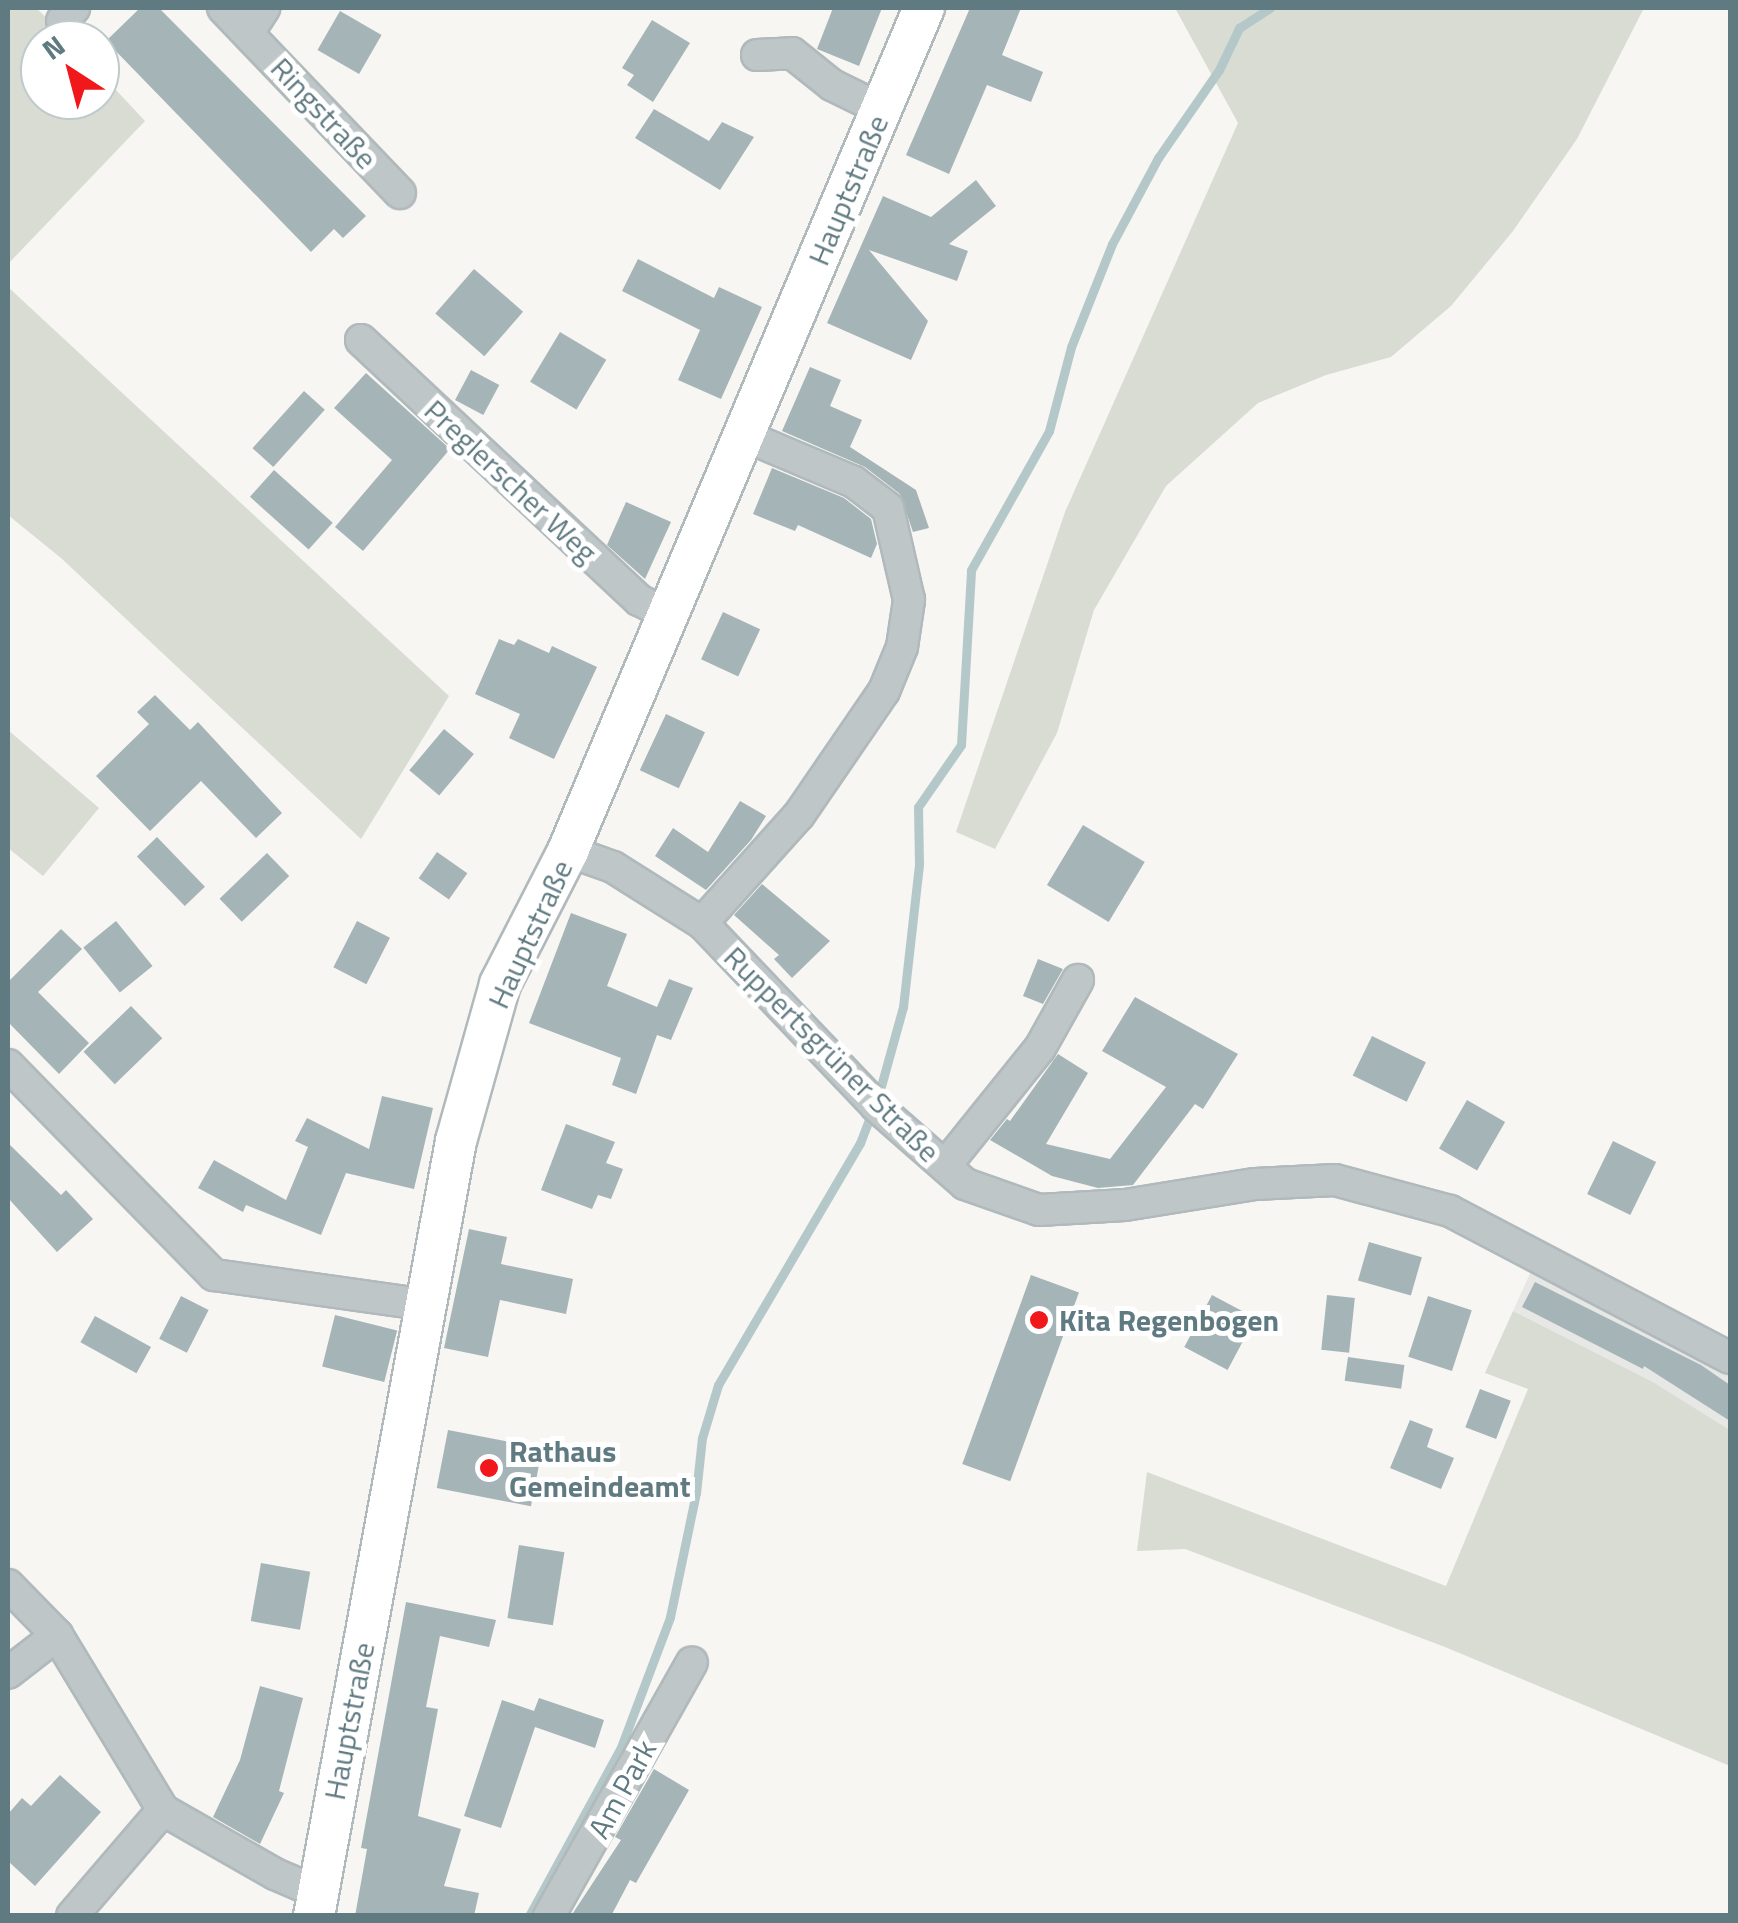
<!DOCTYPE html>
<meta charset="utf-8">
<style>
body{margin:0}
#map{position:relative;width:1738px;height:1923px;overflow:hidden;background:#f7f6f3;font-family:"Titillium Web",sans-serif}
div>[style]{position:absolute}
.built>*{inset:0;background:#e7e8e6}
.green>*{inset:0;background:#d8dcd2}
.stream>*{height:9px;margin:-4.5px;padding:0 4.5px;transform-origin:4.5px;border-radius:4.5px;background:#b5c8c9}
.building>*{inset:0;background:#a5b4b6;transform-origin:0 0}
.roads{filter:drop-shadow(2px 0 #b0b9bb) drop-shadow(-2px 0 #b0b9bb) drop-shadow(0 2px #b0b9bb) drop-shadow(0 -2px #b0b9bb)}
.minor>*{height:30px;margin:-15px;padding:0 15px;transform-origin:15px;border-radius:15px;background:#bfc6c8}
.major>*{height:40px;margin:-20px;padding:0 20px;transform-origin:20px;border-radius:20px;background:#fff}
.dots>*{width:28px;height:28px;translate:-50% -50%;box-sizing:border-box;border:5px solid #fff;border-radius:50%}
span{translate:-50% -50%;white-space:nowrap;text-align:center;line-height:1.15;-webkit-text-stroke:10px #fff;paint-order:stroke}
.street-label{font-size:30px;color:#5f7a81}
.poi-label{font-size:30px;color:#5f7a81;font-weight:700}
.left{translate:0 -50%;text-align:left}
.frame{position:absolute;inset:0;border:10px solid #5f7a81;pointer-events:none}
.north{position:absolute;left:20px;top:20px;width:100px;height:100px;box-sizing:border-box;background:#fff;border:2px solid #bfcacd;border-radius:50%;rotate:324deg;font-size:28px;font-weight:700;line-height:40px;text-align:center;color:#5f7a81}
.north::after{content:'';display:block;margin:auto;width:35px;height:45px;background:#f1181b;clip-path:polygon(50% 0,100% 100%,50% 72%,0 100%)}
</style>
<div id="map">
<div class="built">
<i style="clip-path:polygon(1532px 1269px,1730px 1373px,1730px 1430px,1653px 1382px,1513px 1311px)"></i>
</div>
<div class="green">
<i style="clip-path:polygon(8px 8px,36px 8px,70px 40px,40px 40px,40px 100px,100px 100px,100px 73px,145px 121px,8px 264px)"></i>
<i style="clip-path:polygon(1175px 8px,1644px 8px,1577px 139px,1513px 231px,1451px 306px,1391px 357px,1326px 375px,1258px 403px,1166px 486px,1094px 610px,1057px 733px,995px 849px,956px 832px,1065px 512px,1238px 123px)"></i>
<i style="clip-path:polygon(8px 287px,449px 696px,361px 839px,61px 558px,8px 515px)"></i>
<i style="clip-path:polygon(8px 730px,99px 808px,43px 876px,8px 848px)"></i>
<i style="clip-path:polygon(1513px 1311px,1653px 1382px,1730px 1430px,1730px 1766px,1445px 1647px,1185px 1549px,1137px 1551px,1147px 1472px,1446px 1586px,1528px 1389px,1485px 1373px)"></i>
</div>
<div class="stream">
<i style="left:878px;top:1097px;width:93px;rotate:-74.5deg"></i>
<i style="left:903px;top:1007px;width:144px;rotate:-83.6deg"></i>
<i style="left:919px;top:864px;width:57px;rotate:-91deg"></i>
<i style="left:918px;top:807px;width:75px;rotate:-55.3deg"></i>
<i style="left:961px;top:745px;width:175px;rotate:-86.7deg"></i>
<i style="left:971px;top:570px;width:159px;rotate:-60.7deg"></i>
<i style="left:1049px;top:431px;width:87px;rotate:-75.3deg"></i>
<i style="left:1071px;top:347px;width:111px;rotate:-68.3deg"></i>
<i style="left:1112px;top:244px;width:98px;rotate:-61.9deg"></i>
<i style="left:1158px;top:158px;width:107px;rotate:-55.3deg"></i>
<i style="left:1219px;top:70px;width:47px;rotate:-64.5deg"></i>
<i style="left:1239px;top:28px;width:37px;rotate:-33deg"></i>
<i style="left:529px;top:1916px;width:192px;rotate:-61.4deg"></i>
<i style="left:621px;top:1747px;width:139px;rotate:-69.3deg"></i>
<i style="left:670px;top:1617px;width:127px;rotate:-78.2deg"></i>
<i style="left:696px;top:1493px;width:55px;rotate:-83.8deg"></i>
<i style="left:702px;top:1438px;width:55px;rotate:-73.2deg"></i>
<i style="left:718px;top:1385px;width:281px;rotate:-59.6deg"></i>
<i style="left:860px;top:1143px;width:33px;rotate:-69deg"></i>
</div>
<div class="building">
<i style="clip-path:polygon(140px 8px,159px 8px,366px 216px,343px 238px,334px 229px,311px 252px,106px 41px)"></i>
<i style="clip-path:polygon(833px 8px,882px 8px,859px 66px,817px 49px)"></i>
<i style="clip-path:polygon(970px 8px,1021px 8px,1002px 55px,1043px 72px,1031px 102px,987px 85px,949px 174px,906px 155px)"></i>
<i style="left:340px;top:11px;width:48px;height:45px;rotate:30deg"></i>
<i style="clip-path:polygon(652px 20px,690px 43px,653px 102px,627px 85px,634px 75px,622px 68px)"></i>
<i style="clip-path:polygon(654px 109px,709px 141px,722px 122px,754px 137px,720px 190px,635px 138px)"></i>
<i style="clip-path:polygon(976px 180px,996px 206px,949px 244px,968px 251px,957px 281px,869px 250px,928px 321px,911px 360px,827px 323px,883px 196px,931px 217px)"></i>
<i style="clip-path:polygon(638px 259px,714px 298px,719px 287px,762px 307px,721px 399px,678px 380px,700px 330px,622px 291px)"></i>
<i style="left:474px;top:269px;width:65px;height:59px;rotate:41deg"></i>
<i style="left:560px;top:332px;width:54px;height:58px;rotate:31deg"></i>
<i style="clip-path:polygon(810px 367px,841px 380px,830px 406px,862px 420px,850px 447px,916px 490px,929px 528px,913px 532px,900px 494px,865px 467px,782px 431px)"></i>
<i style="left:471px;top:370px;width:32px;height:34px;rotate:28deg"></i>
<i style="clip-path:polygon(366px 373px,450px 449px,363px 551px,335px 527px,392px 460px,334px 408px)"></i>
<i style="left:304px;top:391px;width:28px;height:77px;rotate:42deg"></i>
<i style="clip-path:polygon(772px 468px,844px 498px,871px 519px,877px 544px,871px 558px,798px 525px,795px 531px,753px 514px)"></i>
<i style="left:274px;top:470px;width:79px;height:36px;rotate:42deg"></i>
<i style="clip-path:polygon(626px 502px,671px 522px,645px 579px,607px 545px)"></i>
<i style="left:723px;top:612px;width:41px;height:52px;rotate:25deg"></i>
<i style="clip-path:polygon(499px 639px,514px 645px,518px 639px,549px 653px,552px 646px,597px 667px,554px 759px,509px 738px,520px 714px,475px 694px)"></i>
<i style="clip-path:polygon(155px 695px,190px 730px,198px 722px,282px 813px,256px 838px,201px 781px,150px 831px,96px 776px,149px 724px,137px 712px)"></i>
<i style="left:666px;top:714px;width:43px;height:62px;rotate:25deg"></i>
<i style="left:444px;top:729px;width:39px;height:54px;rotate:40deg"></i>
<i style="clip-path:polygon(740px 801px,766px 816px,751px 840px,706px 890px,655px 856px,673px 828px,708px 852px)"></i>
<i style="left:1083px;top:825px;width:72px;height:70px;rotate:31deg"></i>
<i style="left:157px;top:837px;width:69px;height:28px;rotate:46deg"></i>
<i style="left:437px;top:852px;width:37px;height:32px;rotate:35deg"></i>
<i style="left:267px;top:853px;width:32px;height:66px;rotate:46deg"></i>
<i style="clip-path:polygon(762px 884px,830px 941px,792px 978px,774px 959px,779px 955px,734px 915px)"></i>
<i style="clip-path:polygon(571px 913px,627px 934px,607px 986px,657px 1007px,669px 979px,693px 988px,671px 1040px,657px 1035px,636px 1094px,612px 1085px,621px 1058px,529px 1023px)"></i>
<i style="left:116px;top:921px;width:58px;height:42px;rotate:51deg"></i>
<i style="left:357px;top:921px;width:37px;height:52px;rotate:27deg"></i>
<i style="clip-path:polygon(61px 929px,82px 949px,38px 992px,89px 1043px,59px 1074px,8px 1022px,8px 982px)"></i>
<i style="clip-path:polygon(1038px 959px,1063px 969px,1043px 1004px,1023px 996px)"></i>
<i style="clip-path:polygon(1135px 997px,1238px 1054px,1203px 1109px,1195px 1104px,1133px 1185px,1098px 1188px,1052px 1176px,990px 1140px,1007px 1119px,1010px 1121px,1058px 1054px,1088px 1073px,1046px 1144px,1110px 1159px,1166px 1087px,1102px 1051px)"></i>
<i style="left:131px;top:1006px;width:45px;height:66px;rotate:46deg"></i>
<i style="left:1372px;top:1036px;width:60px;height:44px;rotate:26deg"></i>
<i style="clip-path:polygon(382px 1096px,433px 1108px,414px 1189px,346px 1173px,321px 1235px,246px 1205px,243px 1212px,198px 1188px,214px 1160px,286px 1200px,308px 1147px,295px 1141px,307px 1118px,369px 1149px)"></i>
<i style="left:1467px;top:1100px;width:44px;height:56px;rotate:30deg"></i>
<i style="clip-path:polygon(566px 1124px,615px 1142px,606px 1163px,623px 1169px,611px 1199px,598px 1195px,592px 1209px,541px 1190px)"></i>
<i style="left:1613px;top:1141px;width:48px;height:59px;rotate:26deg"></i>
<i style="clip-path:polygon(8px 1143px,61px 1195px,66px 1190px,93px 1219px,57px 1252px,8px 1198px)"></i>
<i style="clip-path:polygon(469px 1229px,507px 1237px,501px 1264px,573px 1279px,566px 1314px,500px 1300px,488px 1357px,444px 1348px)"></i>
<i style="left:1369px;top:1242px;width:55px;height:40px;rotate:16deg"></i>
<i style="left:1031px;top:1275px;width:51px;height:201px;rotate:20deg"></i>
<i style="clip-path:polygon(1535px 1282px,1701px 1365px,1730px 1385px,1730px 1421px,1644px 1366px,1643px 1369px,1522px 1307px)"></i>
<i style="left:1212px;top:1295px;width:49px;height:59px;rotate:28deg"></i>
<i style="left:1327px;top:1295px;width:28px;height:55px;rotate:6deg"></i>
<i style="left:181px;top:1296px;width:31px;height:48px;rotate:27deg"></i>
<i style="left:1428px;top:1296px;width:46px;height:64px;rotate:18deg"></i>
<i style="left:335px;top:1315px;width:64px;height:53px;rotate:14deg"></i>
<i style="left:95px;top:1316px;width:64px;height:30px;rotate:29deg"></i>
<i style="left:1348px;top:1357px;width:57px;height:24px;rotate:8deg"></i>
<i style="left:1480px;top:1389px;width:33px;height:41px;rotate:21deg"></i>
<i style="clip-path:polygon(1410px 1420px,1433px 1429px,1427px 1447px,1454px 1458px,1441px 1489px,1390px 1468px)"></i>
<i style="left:448px;top:1430px;width:96px;height:59px;rotate:11deg"></i>
<i style="left:519px;top:1545px;width:46px;height:74px;rotate:9deg"></i>
<i style="left:261px;top:1563px;width:50px;height:59px;rotate:10deg"></i>
<i style="clip-path:polygon(406px 1602px,496px 1620px,489px 1647px,440px 1636px,426px 1707px,438px 1709px,418px 1816px,461px 1829px,444px 1886px,479px 1893px,474px 1916px,355px 1916px,367px 1849px,361px 1848px)"></i>
<i style="clip-path:polygon(260px 1686px,303px 1698px,279px 1791px,284px 1793px,260px 1844px,213px 1817px,240px 1760px)"></i>
<i style="clip-path:polygon(539px 1698px,604px 1720px,595px 1748px,535px 1727px,501px 1828px,464px 1816px,502px 1700px,534px 1711px)"></i>
<i style="clip-path:polygon(654px 1769px,689px 1790px,636px 1883px,630px 1880px,611px 1916px,571px 1916px,621px 1840px,615px 1837px)"></i>
<i style="clip-path:polygon(60px 1775px,101px 1812px,35px 1886px,8px 1861px,8px 1814px,22px 1798px,31px 1806px)"></i>
</div>
<div class="roads">
<div class="minor">
<i style="left:223px;top:8px;width:256px;rotate:46.3deg"></i>
<i style="left:62px;top:21px;width:18px;rotate:-47deg"></i>
<i style="left:248px;top:33px;width:30px;rotate:-57deg"></i>
<i style="left:757px;top:55px;width:35px;rotate:-3deg"></i>
<i style="left:792px;top:53px;width:51px;rotate:38.7deg"></i>
<i style="left:832px;top:85px;width:55px;rotate:26.1deg"></i>
<i style="left:361px;top:340px;width:381px;rotate:43.1deg"></i>
<i style="left:639px;top:600px;width:33px;rotate:27deg"></i>
<i style="left:568px;top:851px;width:48px;rotate:19.6deg"></i>
<i style="left:613px;top:867px;width:105px;rotate:32.2deg"></i>
<i style="left:702px;top:923px;width:253px;rotate:46.4deg"></i>
<i style="left:876px;top:1106px;width:118px;rotate:41.2deg"></i>
<i style="left:965px;top:1184px;width:78px;rotate:19.4deg"></i>
<i style="left:1039px;top:1210px;width:86px;rotate:-3.3deg"></i>
<i style="left:1125px;top:1205px;width:132px;rotate:-9.2deg"></i>
<i style="left:1255px;top:1184px;width:80px;rotate:-2.9deg"></i>
<i style="left:1335px;top:1180px;width:119px;rotate:15.1deg"></i>
<i style="left:1450px;top:1211px;width:316px;rotate:27.7deg"></i>
<i style="left:702px;top:923px;width:145px;rotate:-48.1deg"></i>
<i style="left:799px;top:815px;width:150px;rotate:-55.6deg"></i>
<i style="left:884px;top:691px;width:48px;rotate:-67.8deg"></i>
<i style="left:902px;top:647px;width:48px;rotate:-81.5deg"></i>
<i style="left:909px;top:600px;width:94px;rotate:-102.9deg"></i>
<i style="left:888px;top:508px;width:43px;rotate:-142.6deg"></i>
<i style="left:854px;top:482px;width:118px;rotate:-157.1deg"></i>
<i style="left:8px;top:1065px;width:294px;rotate:45.6deg"></i>
<i style="left:214px;top:1275px;width:215px;rotate:8deg"></i>
<i style="left:945px;top:1166px;width:151px;rotate:-51.2deg"></i>
<i style="left:1040px;top:1048px;width:78px;rotate:-60.8deg"></i>
<i style="left:8px;top:1585px;width:70px;rotate:45.6deg"></i>
<i style="left:57px;top:1635px;width:205px;rotate:58.8deg"></i>
<i style="left:163px;top:1810px;width:129px;rotate:29.7deg"></i>
<i style="left:275px;top:1874px;width:46px;rotate:23.2deg"></i>
<i style="left:8px;top:1673px;width:62px;rotate:-37.8deg"></i>
<i style="left:72px;top:1916px;width:140px;rotate:-49.4deg"></i>
<i style="left:549px;top:1916px;width:291px;rotate:-60.6deg"></i>
</div>
<div class="major">
<i style="left:314px;top:1916px;width:788px;rotate:-79.62deg"></i>
<i style="left:456px;top:1141px;width:163px;rotate:-74.3deg"></i>
<i style="left:500px;top:984px;width:149px;rotate:-62.9deg"></i>
<i style="left:568px;top:851px;width:915px;rotate:-67.11deg"></i>
</div>
</div>
<div class="dots">
<i style="left:1039px;top:1320px;background:#f1181b"></i>
<i style="left:489px;top:1468px;background:#f1181b"></i>
</div>
<div class="street-label">
<span style="left:324px;top:113px;rotate:47deg">Ringstraße</span>
<span style="left:848px;top:190px;rotate:-67deg">Hauptstraße</span>
<span style="left:511px;top:481px;rotate:43deg">Preglerscher Weg</span>
<span style="left:530px;top:934px;rotate:-65deg">Hauptstraße</span>
<span style="left:832px;top:1054px;rotate:45deg">Ruppertsgrüner Straße</span>
<span style="left:349px;top:1721px;rotate:-79deg">Hauptstraße</span>
<span style="left:622px;top:1789px;rotate:-61deg">Am Park</span>
</div>
<div class="poi-label">
<span class="left" style="left:1059px;top:1320px">Kita Regenbogen</span>
<span class="left" style="left:509px;top:1468px">Rathaus<br>Gemeindeamt</span>
</div>
<div class="frame"></div>
<div class="north">N</div>
</div>
